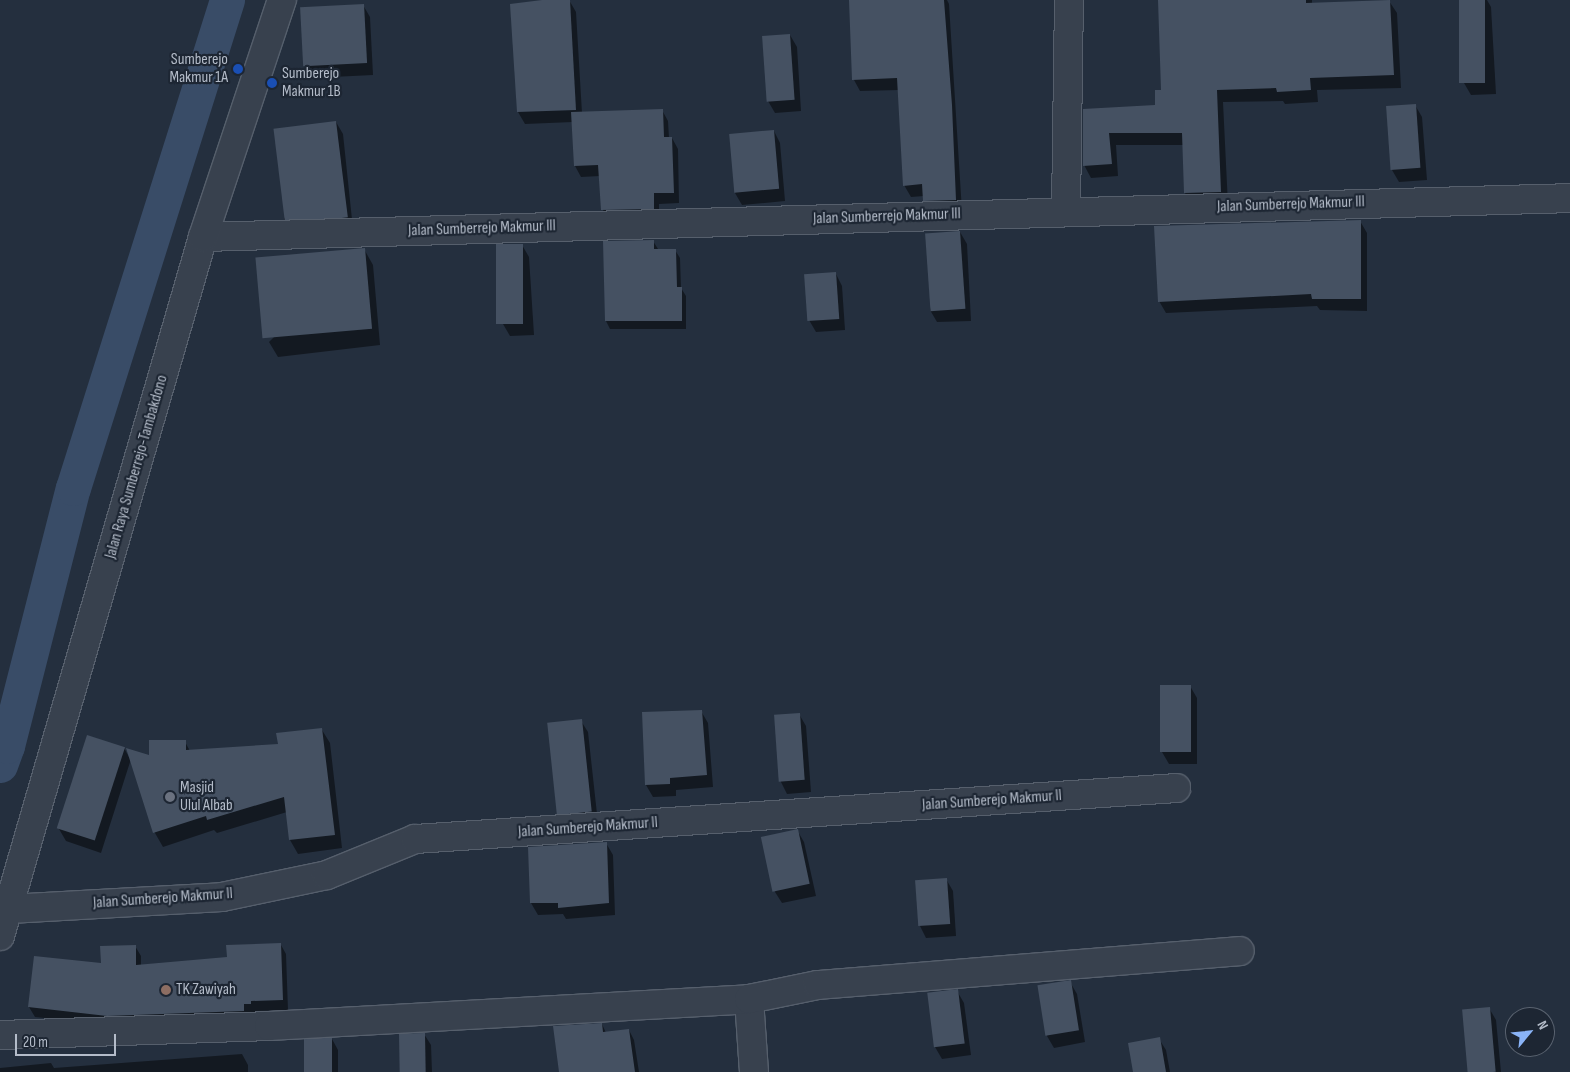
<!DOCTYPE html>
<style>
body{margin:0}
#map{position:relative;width:1570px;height:1072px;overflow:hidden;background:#242f3e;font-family:"Sofia Sans Condensed",sans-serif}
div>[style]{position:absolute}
.shadow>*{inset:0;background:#0007}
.canal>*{height:35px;margin:-17.5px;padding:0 17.5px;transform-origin:17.5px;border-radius:17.5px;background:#394c67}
.building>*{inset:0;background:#455162;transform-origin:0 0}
.roads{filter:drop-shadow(1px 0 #565f6c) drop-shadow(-1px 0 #565f6c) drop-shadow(0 1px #565f6c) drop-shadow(0 -1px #565f6c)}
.minor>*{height:28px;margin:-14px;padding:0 14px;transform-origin:14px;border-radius:14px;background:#38414e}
.dots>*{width:14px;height:14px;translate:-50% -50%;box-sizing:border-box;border:2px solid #1d2633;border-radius:50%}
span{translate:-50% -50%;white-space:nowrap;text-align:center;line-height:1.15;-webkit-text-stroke:4.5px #1d2633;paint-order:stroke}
.poi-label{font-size:16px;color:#b4bcc9}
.right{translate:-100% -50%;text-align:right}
.left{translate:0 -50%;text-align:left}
.street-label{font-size:16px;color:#b4bcc9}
.north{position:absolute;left:1505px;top:1007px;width:50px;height:50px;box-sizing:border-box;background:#1d2633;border:1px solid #59626f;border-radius:50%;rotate:62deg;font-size:14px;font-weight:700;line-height:20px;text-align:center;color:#b4bcc9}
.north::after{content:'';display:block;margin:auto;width:18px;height:22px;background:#8ab4f8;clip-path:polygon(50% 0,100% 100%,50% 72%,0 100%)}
.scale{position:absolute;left:15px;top:1034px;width:101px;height:22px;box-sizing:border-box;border:2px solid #b4bcc9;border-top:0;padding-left:6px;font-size:15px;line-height:18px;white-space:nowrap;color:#b4bcc9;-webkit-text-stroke:4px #1d2633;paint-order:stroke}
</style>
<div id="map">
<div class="shadow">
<i style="clip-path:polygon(569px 0,576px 12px,582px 113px,662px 110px,668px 121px,669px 138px,672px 138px,678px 149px,679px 203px,659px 204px,659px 219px,609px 220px,603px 210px,600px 176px,581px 177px,575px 166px,573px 122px,525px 124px,518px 112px)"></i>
<i style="clip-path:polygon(850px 0,947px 0,949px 4px,962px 211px,931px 212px,924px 196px,911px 197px,904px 185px,899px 90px,860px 91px,854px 80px)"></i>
<i style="clip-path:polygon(1159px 0,1312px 0,1312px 4px,1389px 1px,1397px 13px,1401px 88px,1317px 90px,1318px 102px,1285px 104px,1283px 101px,1223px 102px,1228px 205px,1192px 206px,1185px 193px,1183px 145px,1116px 145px,1118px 176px,1091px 178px,1084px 165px,1084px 111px,1157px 106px,1163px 91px)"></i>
<i style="clip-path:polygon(1460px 0,1487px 0,1491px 7px,1496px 94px,1471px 95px,1464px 83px)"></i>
<i style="clip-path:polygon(363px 5px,370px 17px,373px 75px,312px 78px,305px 66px)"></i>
<i style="clip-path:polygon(790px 35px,797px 47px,801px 111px,775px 113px,768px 101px)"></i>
<i style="clip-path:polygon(1415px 105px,1422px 117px,1427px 180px,1399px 182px,1392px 170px)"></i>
<i style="clip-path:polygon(336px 122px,343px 134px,353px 229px,291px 231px,284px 219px)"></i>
<i style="clip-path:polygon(774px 131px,780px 143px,785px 201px,742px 205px,735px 193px)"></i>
<i style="clip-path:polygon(1360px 221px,1367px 233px,1367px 311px,1320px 310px,1317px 306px,1166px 313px,1159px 301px)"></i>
<i style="clip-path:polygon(960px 232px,967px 244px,971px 321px,937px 322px,930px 310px)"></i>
<i style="clip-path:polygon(653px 241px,658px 249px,675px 250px,680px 258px,681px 288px,686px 296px,686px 329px,610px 329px,606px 321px)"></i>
<i style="clip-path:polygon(498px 245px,522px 245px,529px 257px,534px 335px,510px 336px,503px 324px)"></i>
<i style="clip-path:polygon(364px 249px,373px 265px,380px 345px,278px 357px,269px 342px)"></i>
<i style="clip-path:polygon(836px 274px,842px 286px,845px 330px,816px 332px,809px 320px)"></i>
<i style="clip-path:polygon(1190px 686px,1197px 698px,1197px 764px,1169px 764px,1162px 752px,1162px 687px)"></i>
<i style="clip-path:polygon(701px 711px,708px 723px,713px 787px,676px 790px,676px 796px,653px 797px,646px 785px)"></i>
<i style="clip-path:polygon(799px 714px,806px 726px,811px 792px,787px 794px,781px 782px,775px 716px)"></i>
<i style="clip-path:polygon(581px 721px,588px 732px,598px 823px,565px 825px,558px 813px)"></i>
<i style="clip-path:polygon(322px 730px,330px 743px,342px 848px,298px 854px,290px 840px,287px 812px,217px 833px,214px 830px,163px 847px,155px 833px,131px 759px,101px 853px,66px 841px,59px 829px,124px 748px,129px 757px,150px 757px,185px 742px,190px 751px,279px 745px)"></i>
<i style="clip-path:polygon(797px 830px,804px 842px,816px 896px,782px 903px,775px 892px)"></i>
<i style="clip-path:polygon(606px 843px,613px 855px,615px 915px,566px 919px,563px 914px,538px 915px,531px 903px)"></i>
<i style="clip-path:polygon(946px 879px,953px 891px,956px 936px,926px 938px,920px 926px)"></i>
<i style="clip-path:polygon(281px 945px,286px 954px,288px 1010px,256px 1011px,256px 1014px,113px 1025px,35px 1017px,29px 1007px,135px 946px,141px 956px,141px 966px,228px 958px)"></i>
<i style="clip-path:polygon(1070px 982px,1077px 994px,1085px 1042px,1054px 1048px,1047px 1036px)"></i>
<i style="clip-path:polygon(957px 991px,964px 1003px,971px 1055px,942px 1059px,935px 1047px)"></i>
<i style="clip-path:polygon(1489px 1008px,1496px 1020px,1501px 1072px,1469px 1072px)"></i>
<i style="clip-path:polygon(602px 1024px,606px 1033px,629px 1030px,634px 1040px,639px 1072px,560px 1072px)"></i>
<i style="clip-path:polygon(424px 1034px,431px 1045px,432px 1072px,401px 1072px)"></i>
<i style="clip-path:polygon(332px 1039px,338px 1050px,338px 1072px,305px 1072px)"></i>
<i style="clip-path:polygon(1159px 1039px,1166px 1050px,1170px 1072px,1134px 1072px)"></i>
<i style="clip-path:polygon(242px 1054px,248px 1065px,248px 1072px,0 1072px,0 1068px,51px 1063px,54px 1068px)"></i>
</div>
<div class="canal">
<i style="left:0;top:765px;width:20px;rotate:-70deg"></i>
<i style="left:7px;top:746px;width:266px;rotate:-75.7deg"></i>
<i style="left:73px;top:488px;width:512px;rotate:-72.49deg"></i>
</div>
<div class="building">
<i style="clip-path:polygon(542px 0,570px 0,576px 110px,517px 112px,510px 4px)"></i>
<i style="clip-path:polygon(849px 0,944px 0,952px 105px,956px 200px,923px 201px,922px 184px,903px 186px,897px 78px,852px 80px)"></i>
<i style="clip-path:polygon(1158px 0,1306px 0,1306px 3px,1390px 0,1394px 75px,1310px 78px,1311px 90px,1277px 92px,1276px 88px,1217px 90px,1221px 192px,1184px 193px,1182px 133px,1109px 133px,1112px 164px,1083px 166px,1083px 109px,1155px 105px,1155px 90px,1161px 90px)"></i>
<i style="left:1459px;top:0;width:26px;height:83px"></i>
<i style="left:364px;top:4px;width:59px;height:64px;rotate:87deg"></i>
<i style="left:790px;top:34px;width:66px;height:28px;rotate:86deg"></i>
<i style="left:1416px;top:104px;width:64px;height:30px;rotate:86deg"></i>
<i style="clip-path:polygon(663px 109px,664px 137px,672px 137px,674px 193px,654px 193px,654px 209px,601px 210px,598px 165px,574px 166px,571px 112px)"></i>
<i style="left:336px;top:121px;width:97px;height:63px;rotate:83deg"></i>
<i style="left:774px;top:130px;width:59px;height:45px;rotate:85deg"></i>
<i style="clip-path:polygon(1361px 220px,1361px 299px,1312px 299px,1311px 294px,1158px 302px,1154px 226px)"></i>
<i style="left:960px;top:231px;width:78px;height:35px;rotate:86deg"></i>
<i style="clip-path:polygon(654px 240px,654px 249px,676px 249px,677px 287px,682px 287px,682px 321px,605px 321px,603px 241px)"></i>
<i style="left:496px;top:244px;width:27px;height:80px"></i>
<i style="left:365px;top:248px;width:81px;height:110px;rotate:85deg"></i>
<i style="left:836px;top:272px;width:47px;height:32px;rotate:86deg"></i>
<i style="left:1160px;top:685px;width:31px;height:67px"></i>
<i style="clip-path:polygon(702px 710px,707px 775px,670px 778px,670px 784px,645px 785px,642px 712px)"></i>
<i style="left:800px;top:713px;width:67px;height:26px;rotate:86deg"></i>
<i style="left:582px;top:719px;width:93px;height:35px;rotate:84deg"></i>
<i style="clip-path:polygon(322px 728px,335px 835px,289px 840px,284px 797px,207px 820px,206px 816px,153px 833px,126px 748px,149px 755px,149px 740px,186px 740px,186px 750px,278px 744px,276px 733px)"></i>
<i style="left:87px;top:735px;width:40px;height:98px;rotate:18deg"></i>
<i style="left:798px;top:829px;width:56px;height:38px;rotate:78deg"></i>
<i style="clip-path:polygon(607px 842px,609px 903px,558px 908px,558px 903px,530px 903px,528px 847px)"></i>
<i style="left:947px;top:878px;width:46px;height:32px;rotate:86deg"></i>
<i style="clip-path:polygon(281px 943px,283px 1000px,251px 1001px,251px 1004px,244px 1004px,244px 1011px,107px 1016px,28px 1007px,34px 956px,101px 963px,100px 946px,136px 945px,136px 965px,227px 957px,226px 945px)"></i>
<i style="left:1071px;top:980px;width:51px;height:34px;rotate:81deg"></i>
<i style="left:958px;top:989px;width:55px;height:31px;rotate:83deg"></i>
<i style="left:1490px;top:1007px;width:65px;height:28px;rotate:85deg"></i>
<i style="clip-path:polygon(602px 1023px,603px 1032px,629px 1029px,635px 1072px,559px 1072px,553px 1026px)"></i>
<i style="left:425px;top:1033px;width:39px;height:26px;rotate:89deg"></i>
<i style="clip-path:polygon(1160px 1037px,1166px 1072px,1133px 1072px,1128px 1043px)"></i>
<i style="left:332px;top:1038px;width:34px;height:28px;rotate:90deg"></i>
</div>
<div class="roads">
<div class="minor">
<i style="left:1066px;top:211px;width:211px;rotate:-89.2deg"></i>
<i style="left:203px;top:237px;width:1368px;rotate:-1.63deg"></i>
<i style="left:9px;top:909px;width:213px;rotate:-3.2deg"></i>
<i style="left:222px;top:897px;width:107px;rotate:-11.8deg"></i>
<i style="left:327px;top:875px;width:95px;rotate:-22.2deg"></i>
<i style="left:415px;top:839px;width:763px;rotate:-3.83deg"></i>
<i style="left:0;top:936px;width:728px;rotate:-73.81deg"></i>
<i style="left:203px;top:237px;width:250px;rotate:-71.6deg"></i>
<i style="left:749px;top:999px;width:73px;rotate:86.1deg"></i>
<i style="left:0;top:1035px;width:269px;rotate:-1.9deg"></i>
<i style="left:269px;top:1026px;width:481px;rotate:-3.2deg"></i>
<i style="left:749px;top:999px;width:70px;rotate:-11.5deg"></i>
<i style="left:818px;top:985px;width:423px;rotate:-4.6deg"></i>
</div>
</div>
<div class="dots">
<i style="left:238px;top:69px;background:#1a4fb4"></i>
<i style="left:272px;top:83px;background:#1a4fb4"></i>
<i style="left:170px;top:797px;background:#6b7280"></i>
<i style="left:166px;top:990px;background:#8d6e63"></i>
</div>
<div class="poi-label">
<span class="right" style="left:228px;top:69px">Sumberejo<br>Makmur 1A</span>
<span class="left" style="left:282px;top:83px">Sumberejo<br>Makmur 1B</span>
<span class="left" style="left:180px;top:797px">Masjid<br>Ulul Albab</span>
<span class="left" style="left:176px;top:990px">TK Zawiyah</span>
</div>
<div class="street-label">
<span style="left:1291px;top:205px;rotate:-2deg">Jalan Sumberrejo Makmur III</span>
<span style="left:887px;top:217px;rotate:-2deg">Jalan Sumberrejo Makmur III</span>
<span style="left:482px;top:229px;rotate:-2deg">Jalan Sumberrejo Makmur III</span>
<span style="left:137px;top:467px;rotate:-74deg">Jalan Raya Sumberrejo-Tambakdono</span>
<span style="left:992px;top:801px;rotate:-4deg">Jalan Sumberejo Makmur II</span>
<span style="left:588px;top:828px;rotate:-4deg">Jalan Sumberejo Makmur II</span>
<span style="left:163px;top:899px;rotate:-4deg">Jalan Sumberejo Makmur II</span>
</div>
<div class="north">N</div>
<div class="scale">20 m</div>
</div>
